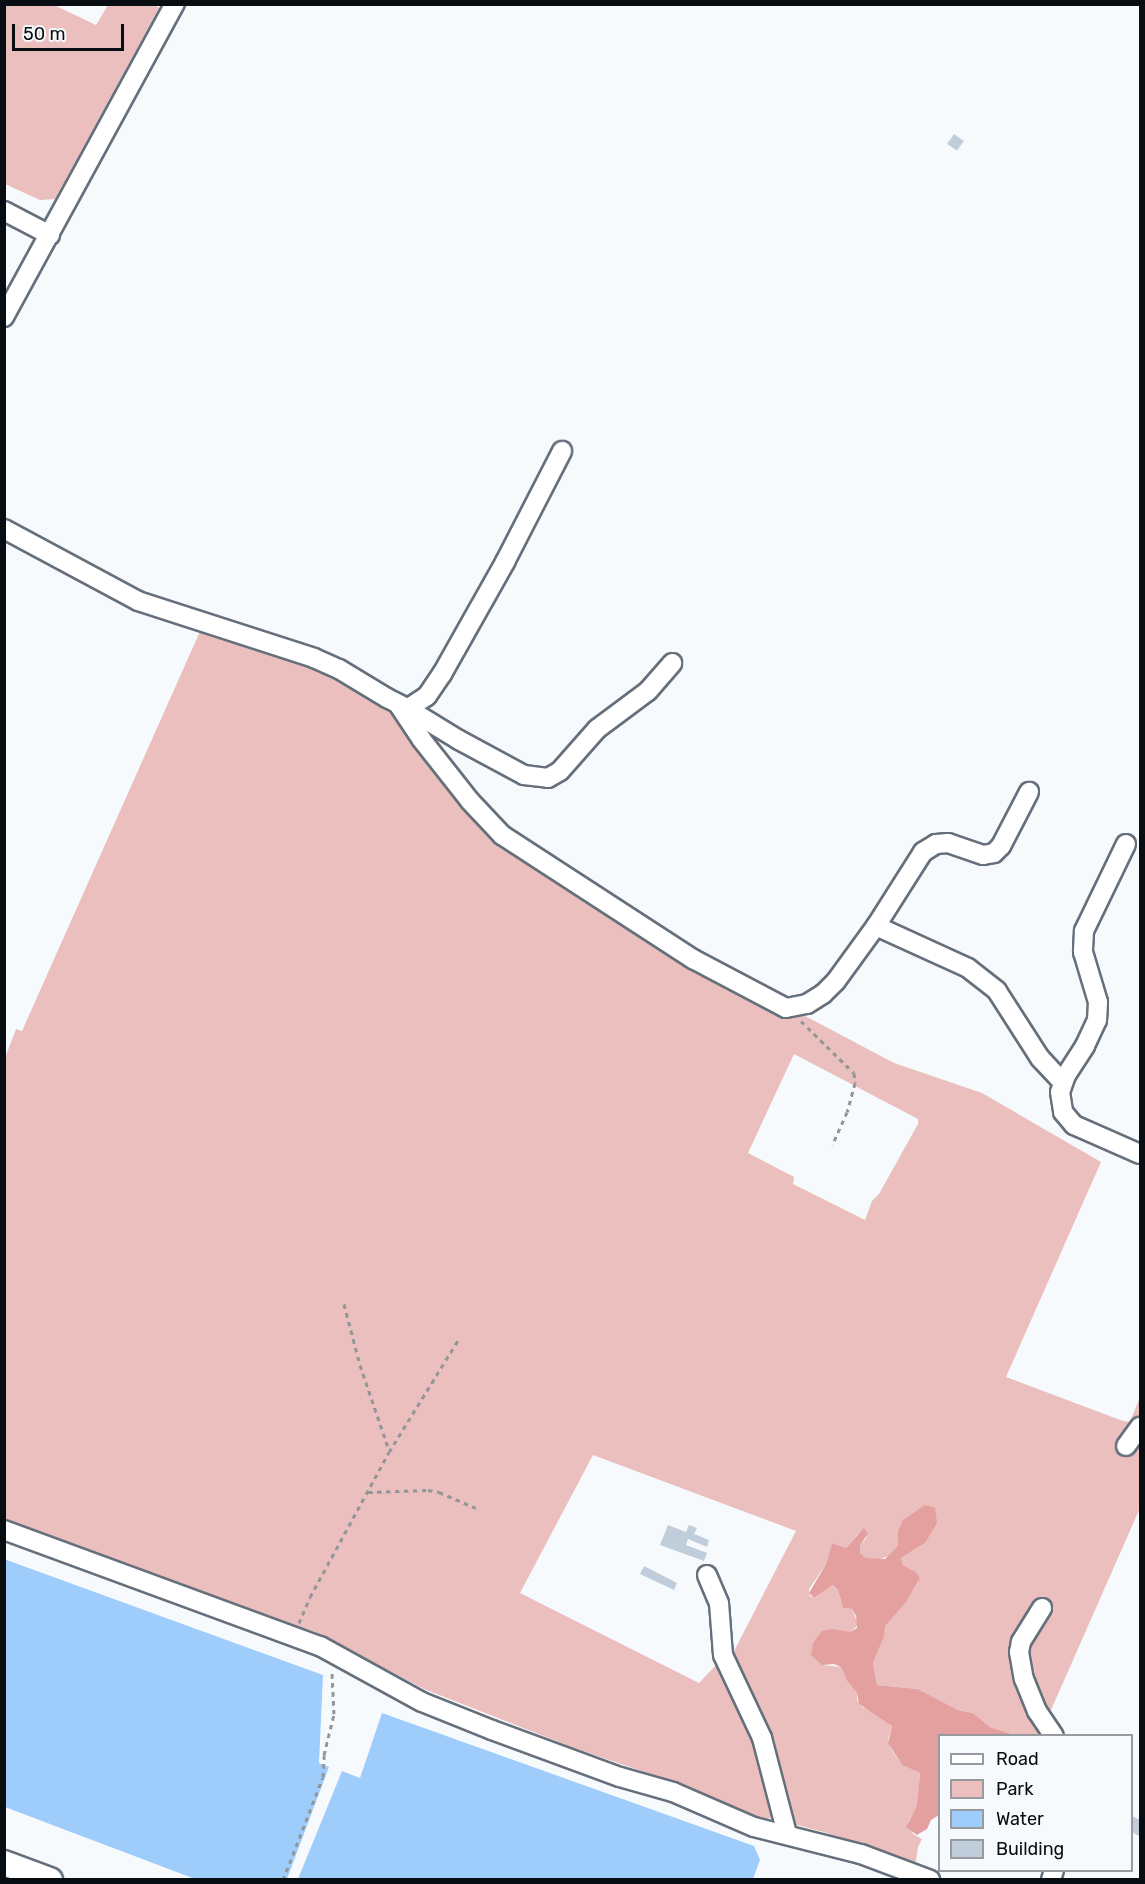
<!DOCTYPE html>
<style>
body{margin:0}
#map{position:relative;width:1145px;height:1884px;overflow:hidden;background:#f7fafd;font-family:Rubik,sans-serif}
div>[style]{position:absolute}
.green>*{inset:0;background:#eabfbd}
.forest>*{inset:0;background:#e4a09f}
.water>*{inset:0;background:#9fcdfb}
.building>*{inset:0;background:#c0cdda;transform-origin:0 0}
.path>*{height:3px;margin-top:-1.5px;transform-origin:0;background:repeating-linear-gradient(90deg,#929699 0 4.5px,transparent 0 9px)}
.roads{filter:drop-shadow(2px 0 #65707c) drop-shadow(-2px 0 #65707c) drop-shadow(0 2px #65707c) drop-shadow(0 -2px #65707c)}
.minor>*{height:18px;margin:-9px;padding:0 9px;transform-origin:9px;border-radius:9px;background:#fff}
.major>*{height:24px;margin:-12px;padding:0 12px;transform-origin:12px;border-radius:12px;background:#fff}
span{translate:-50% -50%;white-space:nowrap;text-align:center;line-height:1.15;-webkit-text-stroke:5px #f7fafd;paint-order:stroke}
.frame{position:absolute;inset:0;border:6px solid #080d11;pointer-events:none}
.legend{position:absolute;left:938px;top:1734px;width:195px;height:138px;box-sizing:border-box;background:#f7fafd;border:2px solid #979b9f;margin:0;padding:8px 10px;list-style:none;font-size:18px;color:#080d11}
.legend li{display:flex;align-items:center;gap:12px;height:30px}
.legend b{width:30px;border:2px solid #979b9f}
.scale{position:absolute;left:12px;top:24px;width:112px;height:27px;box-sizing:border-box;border:3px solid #080d11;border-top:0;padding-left:8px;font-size:18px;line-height:21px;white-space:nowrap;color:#080d11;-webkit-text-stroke:4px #f7fafd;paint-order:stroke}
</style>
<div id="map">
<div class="green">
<i style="clip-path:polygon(5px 4px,54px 5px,96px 25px,108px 5px,155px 5px,159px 8px,55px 199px,40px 200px,5px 184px)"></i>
<i style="clip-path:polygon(evenodd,202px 627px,304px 659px,376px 700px,415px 738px,445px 785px,488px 829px,705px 971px,809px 1018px,894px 1063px,982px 1093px,1101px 1162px,1006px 1377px,1123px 1421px,1130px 1422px,1140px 1397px,1140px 1508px,1040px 1735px,1015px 1735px,990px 1727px,973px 1713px,958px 1710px,918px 1689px,877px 1685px,873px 1663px,884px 1637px,884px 1626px,905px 1602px,918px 1582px,916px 1572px,903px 1565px,901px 1558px,925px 1543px,898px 1531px,899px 1546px,892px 1555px,877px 1560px,866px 1558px,860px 1553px,860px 1546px,867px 1537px,858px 1534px,846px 1548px,832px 1543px,826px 1564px,809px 1589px,810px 1596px,814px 1598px,833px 1585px,838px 1590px,843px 1608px,852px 1609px,858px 1624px,851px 1633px,833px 1629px,822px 1665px,841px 1667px,847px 1681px,857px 1693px,857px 1700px,862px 1707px,877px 1714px,892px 1726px,888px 1739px,891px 1749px,902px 1765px,920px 1773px,918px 1806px,908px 1822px,913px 1834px,922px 1839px,918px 1847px,915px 1868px,827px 1833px,771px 1818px,764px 1819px,665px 1779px,574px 1748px,424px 1689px,313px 1631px,241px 1612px,5px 1519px,5px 1058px,16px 1029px,22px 1031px,202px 627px,794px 1054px,918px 1119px,918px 1124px,879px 1194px,872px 1201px,865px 1220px,793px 1184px,794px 1177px,748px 1153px,794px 1054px,202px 627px,593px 1455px,796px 1531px,733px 1653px,718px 1663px,699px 1683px,520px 1593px,593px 1455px)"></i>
</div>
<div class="forest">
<i style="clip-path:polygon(925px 1505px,935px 1508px,937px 1523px,925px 1543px,901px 1558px,903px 1565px,916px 1572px,920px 1578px,906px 1602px,885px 1626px,884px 1637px,873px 1663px,877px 1685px,918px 1689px,958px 1710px,973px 1713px,990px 1727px,1015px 1735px,940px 1736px,939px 1815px,931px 1820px,927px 1829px,917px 1835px,906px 1827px,917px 1806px,920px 1773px,902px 1765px,888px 1743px,892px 1726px,859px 1704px,857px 1693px,847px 1681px,841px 1667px,834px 1664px,822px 1665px,811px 1655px,813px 1643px,822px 1631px,833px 1629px,851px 1632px,857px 1628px,856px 1616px,852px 1609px,843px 1608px,838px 1590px,833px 1585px,814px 1598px,809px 1593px,826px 1564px,832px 1543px,846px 1548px,864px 1528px,868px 1533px,860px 1546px,860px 1553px,866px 1558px,885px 1559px,898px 1546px,898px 1531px,903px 1520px)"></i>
</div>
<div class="water">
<i style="clip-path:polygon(4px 1559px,323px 1675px,319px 1763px,329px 1767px,287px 1879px,195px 1879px,5px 1807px)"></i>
<i style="clip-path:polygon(382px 1713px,754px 1846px,760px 1860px,753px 1879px,298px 1879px,342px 1771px,360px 1778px)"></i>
</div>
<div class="building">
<i style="left:954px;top:134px;width:12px;height:12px;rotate:35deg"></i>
<i style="clip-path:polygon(668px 1525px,686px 1532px,689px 1525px,697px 1528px,694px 1534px,709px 1540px,707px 1547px,688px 1539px,686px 1545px,707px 1553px,704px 1561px,660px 1545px)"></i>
<i style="clip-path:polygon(644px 1566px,677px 1583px,674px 1590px,640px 1574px)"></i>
<i style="clip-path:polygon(1132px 1816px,1140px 1820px,1139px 1836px,1132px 1832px)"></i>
</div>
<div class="path">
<i style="left:801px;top:1021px;width:74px;rotate:44.5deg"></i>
<i style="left:854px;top:1073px;width:10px;rotate:84deg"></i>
<i style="left:855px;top:1083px;width:30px;rotate:105deg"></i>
<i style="left:847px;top:1112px;width:36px;rotate:114deg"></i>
<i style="left:344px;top:1304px;width:63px;rotate:75.3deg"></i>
<i style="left:360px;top:1365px;width:90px;rotate:71.2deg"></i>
<i style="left:368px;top:1492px;width:60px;rotate:-1.9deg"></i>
<i style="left:428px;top:1490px;width:11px;rotate:10deg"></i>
<i style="left:439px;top:1492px;width:40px;rotate:23.4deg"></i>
<i style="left:299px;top:1623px;width:28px;rotate:-67deg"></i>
<i style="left:310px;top:1597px;width:165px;rotate:-61.4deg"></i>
<i style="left:389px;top:1452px;width:135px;rotate:-58.3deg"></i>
<i style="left:283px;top:1880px;width:110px;rotate:-68.8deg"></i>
<i style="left:323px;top:1777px;width:22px;rotate:-87deg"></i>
<i style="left:324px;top:1755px;width:42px;rotate:-76.3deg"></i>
<i style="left:334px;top:1714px;width:42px;rotate:-92.7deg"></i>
</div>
<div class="roads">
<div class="minor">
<i style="left:4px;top:211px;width:52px;rotate:27.6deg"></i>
<i style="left:4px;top:317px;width:357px;rotate:-61.4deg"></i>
<i style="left:4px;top:529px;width:152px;rotate:28.2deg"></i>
<i style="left:138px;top:601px;width:185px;rotate:17.9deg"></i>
<i style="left:314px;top:658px;width:27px;rotate:24deg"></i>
<i style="left:339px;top:669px;width:56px;rotate:31.1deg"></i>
<i style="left:387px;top:698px;width:20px;rotate:27deg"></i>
<i style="left:405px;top:707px;width:5px"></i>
<i style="left:410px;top:707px;width:20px;rotate:-33deg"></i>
<i style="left:427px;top:696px;width:27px;rotate:-56deg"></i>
<i style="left:442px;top:674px;width:129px;rotate:-60.6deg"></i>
<i style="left:505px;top:562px;width:125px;rotate:-62.8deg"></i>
<i style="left:398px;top:704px;width:43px;rotate:56.3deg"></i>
<i style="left:422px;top:740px;width:78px;rotate:51.8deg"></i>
<i style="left:470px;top:801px;width:47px;rotate:46.7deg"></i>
<i style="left:502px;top:835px;width:228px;rotate:33deg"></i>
<i style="left:693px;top:959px;width:105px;rotate:27.8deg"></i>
<i style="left:786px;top:1008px;width:21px;rotate:-11deg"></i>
<i style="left:807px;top:1004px;width:19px;rotate:-32deg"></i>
<i style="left:823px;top:994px;width:18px;rotate:-45deg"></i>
<i style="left:836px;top:981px;width:68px;rotate:-54deg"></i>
<i style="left:876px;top:926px;width:88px;rotate:-57.6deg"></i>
<i style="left:923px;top:852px;width:15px;rotate:-32deg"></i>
<i style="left:936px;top:844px;width:12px;rotate:-5deg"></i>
<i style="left:948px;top:843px;width:37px;rotate:19deg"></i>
<i style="left:983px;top:855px;width:11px;rotate:-10deg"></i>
<i style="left:994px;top:853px;width:10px;rotate:-45deg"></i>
<i style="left:1001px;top:846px;width:61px;rotate:-62.6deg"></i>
<i style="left:405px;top:707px;width:63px;rotate:31.4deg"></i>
<i style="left:459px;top:740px;width:74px;rotate:28.3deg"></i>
<i style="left:524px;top:775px;width:24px;rotate:7deg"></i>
<i style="left:548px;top:778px;width:14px;rotate:-30deg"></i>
<i style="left:560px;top:771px;width:56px;rotate:-48.6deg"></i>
<i style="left:597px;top:729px;width:64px;rotate:-36.7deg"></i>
<i style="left:648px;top:691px;width:37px;rotate:-49deg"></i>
<i style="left:1126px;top:844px;width:97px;rotate:115.8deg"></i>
<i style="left:1084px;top:931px;width:21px;rotate:93deg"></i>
<i style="left:1083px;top:952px;width:52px;rotate:73.3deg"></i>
<i style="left:1098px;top:1002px;width:18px;rotate:93deg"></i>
<i style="left:1097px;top:1020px;width:29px;rotate:115deg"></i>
<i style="left:1085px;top:1046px;width:35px;rotate:123deg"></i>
<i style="left:1066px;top:1075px;width:18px;rotate:109deg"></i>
<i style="left:1060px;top:1092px;width:20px;rotate:81deg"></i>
<i style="left:1063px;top:1112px;width:17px;rotate:50deg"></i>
<i style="left:1074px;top:1125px;width:72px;rotate:23.7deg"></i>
<i style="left:876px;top:926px;width:101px;rotate:24.5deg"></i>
<i style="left:968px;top:968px;width:37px;rotate:38deg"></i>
<i style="left:997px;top:991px;width:80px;rotate:57.3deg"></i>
<i style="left:1040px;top:1058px;width:33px;rotate:47deg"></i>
<i style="left:1126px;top:1446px;width:24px;rotate:-54deg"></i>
<i style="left:4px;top:1530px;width:337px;rotate:20.2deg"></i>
<i style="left:320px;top:1646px;width:116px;rotate:28.8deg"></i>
<i style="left:422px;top:1702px;width:75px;rotate:21.8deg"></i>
<i style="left:492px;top:1730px;width:136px;rotate:20.2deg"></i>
<i style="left:620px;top:1777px;width:55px;rotate:15.8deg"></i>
<i style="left:673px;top:1792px;width:88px;rotate:23.4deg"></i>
<i style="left:754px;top:1827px;width:110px;rotate:14.2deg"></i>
<i style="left:861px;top:1854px;width:74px;rotate:20.6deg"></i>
<i style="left:707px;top:1575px;width:30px;rotate:67deg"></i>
<i style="left:719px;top:1603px;width:52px;rotate:85.6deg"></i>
<i style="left:723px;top:1655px;width:92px;rotate:64.8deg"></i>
<i style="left:762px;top:1738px;width:99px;rotate:75.4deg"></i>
<i style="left:1042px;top:1608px;width:40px;rotate:122deg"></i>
<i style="left:1021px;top:1642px;width:10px;rotate:101deg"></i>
<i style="left:1019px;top:1652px;width:27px;rotate:80deg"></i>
<i style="left:1024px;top:1679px;width:35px;rotate:68deg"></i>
<i style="left:1037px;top:1711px;width:30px;rotate:56deg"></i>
<i style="left:1051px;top:1880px;width:10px;rotate:-73deg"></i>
</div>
<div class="major">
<i style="left:4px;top:1863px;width:49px;rotate:20.3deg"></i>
</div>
</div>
<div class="frame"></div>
<ul class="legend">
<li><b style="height:8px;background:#fff"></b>Road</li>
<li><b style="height:16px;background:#eabfbd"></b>Park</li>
<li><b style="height:16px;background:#9fcdfb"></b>Water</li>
<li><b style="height:16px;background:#c0cdda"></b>Building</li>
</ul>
<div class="scale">50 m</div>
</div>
